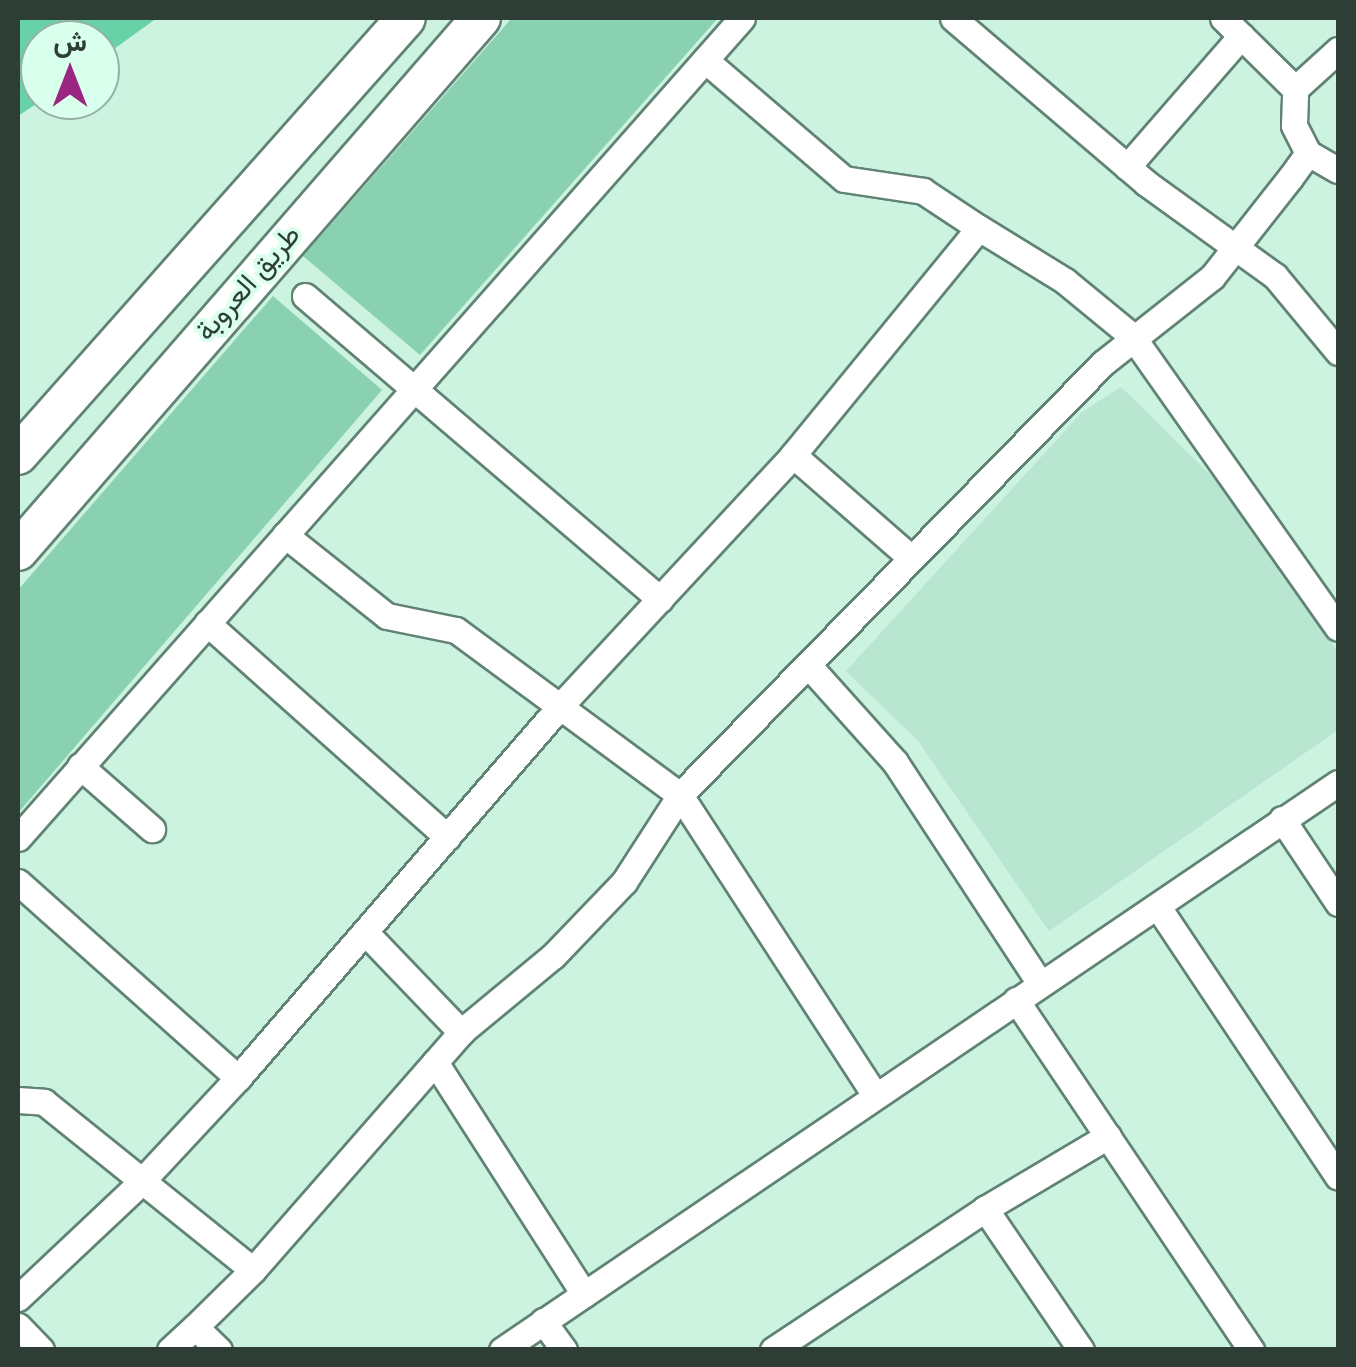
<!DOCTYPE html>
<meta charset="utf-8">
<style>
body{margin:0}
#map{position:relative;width:1356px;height:1367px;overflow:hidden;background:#ccf2e0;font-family:"Fira Sans Condensed",Vazirmatn,sans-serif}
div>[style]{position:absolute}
.built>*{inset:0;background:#b8e6d1}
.green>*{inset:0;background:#8ad1b2}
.water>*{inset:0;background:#67d2a8}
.roads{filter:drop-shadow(2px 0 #608374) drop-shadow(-2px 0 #608374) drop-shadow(0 2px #608374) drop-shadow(0 -2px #608374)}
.minor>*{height:25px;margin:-12.5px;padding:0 12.5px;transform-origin:12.5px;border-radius:12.5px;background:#fff}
.highway>*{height:38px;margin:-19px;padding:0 19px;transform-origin:19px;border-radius:19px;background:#fff}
span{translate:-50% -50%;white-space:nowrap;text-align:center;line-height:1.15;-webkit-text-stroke:8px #d9ffed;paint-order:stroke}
.street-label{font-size:28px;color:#2e3d36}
.frame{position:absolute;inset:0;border:20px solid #2e3d36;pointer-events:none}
.north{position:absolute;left:20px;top:20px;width:100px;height:100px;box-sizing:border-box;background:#d9ffed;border:2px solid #95b1a4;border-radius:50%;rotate:0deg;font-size:28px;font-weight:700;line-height:40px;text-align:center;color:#2e3d36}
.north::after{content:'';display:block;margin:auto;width:35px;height:45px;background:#9a2681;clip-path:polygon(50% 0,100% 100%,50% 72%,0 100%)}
</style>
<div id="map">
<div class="built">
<i style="clip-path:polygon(1121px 387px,1226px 490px,1338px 652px,1338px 730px,1049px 931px,918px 741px,846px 671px,1082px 412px)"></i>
</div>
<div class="green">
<i style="clip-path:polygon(512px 18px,718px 18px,420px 355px,303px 256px)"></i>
<i style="clip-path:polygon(273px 296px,382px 390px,18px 813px,18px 590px)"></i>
</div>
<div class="water">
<i style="clip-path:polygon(18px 18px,157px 18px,100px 59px,100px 40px,40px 40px,42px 100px,18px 116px)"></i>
</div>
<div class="roads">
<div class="minor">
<i style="left:953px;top:18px;width:254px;rotate:40.5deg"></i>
<i style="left:1146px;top:183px;width:159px;rotate:35.8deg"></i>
<i style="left:1275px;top:276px;width:99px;rotate:50.3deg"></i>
<i style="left:705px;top:60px;width:183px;rotate:40.6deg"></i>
<i style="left:844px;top:179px;width:80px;rotate:8.6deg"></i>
<i style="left:923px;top:191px;width:67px;rotate:33.5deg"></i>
<i style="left:1295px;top:89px;width:58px;rotate:-42.2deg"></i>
<i style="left:1308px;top:153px;width:34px;rotate:30deg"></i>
<i style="left:1127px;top:167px;width:174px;rotate:-49deg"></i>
<i style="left:305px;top:296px;width:467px;rotate:40.5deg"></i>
<i style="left:793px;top:455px;width:157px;rotate:41.1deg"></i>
<i style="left:285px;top:535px;width:130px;rotate:38.5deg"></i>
<i style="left:387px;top:616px;width:70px;rotate:11.5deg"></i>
<i style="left:456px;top:630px;width:278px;rotate:36.4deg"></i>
<i style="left:680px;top:795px;width:356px;rotate:57deg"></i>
<i style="left:207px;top:623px;width:322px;rotate:41.7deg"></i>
<i style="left:808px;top:665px;width:130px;rotate:48.1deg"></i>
<i style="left:895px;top:762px;width:265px;rotate:56.8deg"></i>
<i style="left:80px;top:766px;width:96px;rotate:41.2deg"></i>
<i style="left:1282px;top:819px;width:101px;rotate:56.3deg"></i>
<i style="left:18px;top:838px;width:1094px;rotate:-48.56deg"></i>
<i style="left:18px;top:882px;width:295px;rotate:41.7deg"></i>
<i style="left:1158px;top:907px;width:324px;rotate:56.3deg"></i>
<i style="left:365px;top:932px;width:139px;rotate:46.2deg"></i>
<i style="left:1016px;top:1000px;width:422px;rotate:56.1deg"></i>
<i style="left:435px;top:1062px;width:276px;rotate:57.3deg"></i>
<i style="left:18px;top:1100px;width:26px;rotate:4deg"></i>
<i style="left:44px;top:1102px;width:268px;rotate:38.8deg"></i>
<i style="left:253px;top:1270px;width:316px;rotate:-48.8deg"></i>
<i style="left:461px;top:1032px;width:119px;rotate:-39.6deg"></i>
<i style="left:553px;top:956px;width:103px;rotate:-46.2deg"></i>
<i style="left:624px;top:882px;width:103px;rotate:-57.2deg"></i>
<i style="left:680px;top:795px;width:605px;rotate:-45.6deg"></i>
<i style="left:1103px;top:363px;width:139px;rotate:-38.3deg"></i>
<i style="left:1212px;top:277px;width:126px;rotate:-51.8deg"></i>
<i style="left:1290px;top:178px;width:31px;rotate:-54deg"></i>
<i style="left:1308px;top:153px;width:31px;rotate:-117deg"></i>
<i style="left:1294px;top:125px;width:36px;rotate:-88deg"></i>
<i style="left:1295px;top:89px;width:101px;rotate:-135.4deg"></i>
<i style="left:18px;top:1298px;width:168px;rotate:-43.3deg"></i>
<i style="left:140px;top:1183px;width:144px;rotate:-47deg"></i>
<i style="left:238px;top:1078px;width:495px;rotate:-49.1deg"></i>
<i style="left:562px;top:704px;width:340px;rotate:-47.1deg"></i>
<i style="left:793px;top:455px;width:293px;rotate:-50.7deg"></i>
<i style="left:979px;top:228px;width:101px;rotate:31.6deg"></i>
<i style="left:1065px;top:281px;width:87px;rotate:39.4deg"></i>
<i style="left:1132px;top:336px;width:357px;rotate:54.8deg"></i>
<i style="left:543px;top:1321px;width:36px;rotate:54deg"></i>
<i style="left:18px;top:1326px;width:33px;rotate:46deg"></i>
<i style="left:170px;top:1350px;width:34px;rotate:-43deg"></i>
<i style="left:219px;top:1350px;width:33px;rotate:-136deg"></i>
<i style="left:195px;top:1327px;width:81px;rotate:-44.5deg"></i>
<i style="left:502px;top:1350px;width:1010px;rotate:-34.15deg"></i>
<i style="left:773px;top:1350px;width:255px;rotate:-33.6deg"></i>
<i style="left:1081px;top:1350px;width:171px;rotate:-124.2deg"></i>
<i style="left:985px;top:1209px;width:143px;rotate:-30.7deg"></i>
</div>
<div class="highway">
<i style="left:18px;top:455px;width:584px;rotate:-48.4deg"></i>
<i style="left:18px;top:551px;width:706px;rotate:-49.02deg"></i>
</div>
</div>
<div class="street-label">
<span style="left:248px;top:283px;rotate:-49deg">طريق العروبة</span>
</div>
<div class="frame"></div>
<div class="north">ش</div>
</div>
